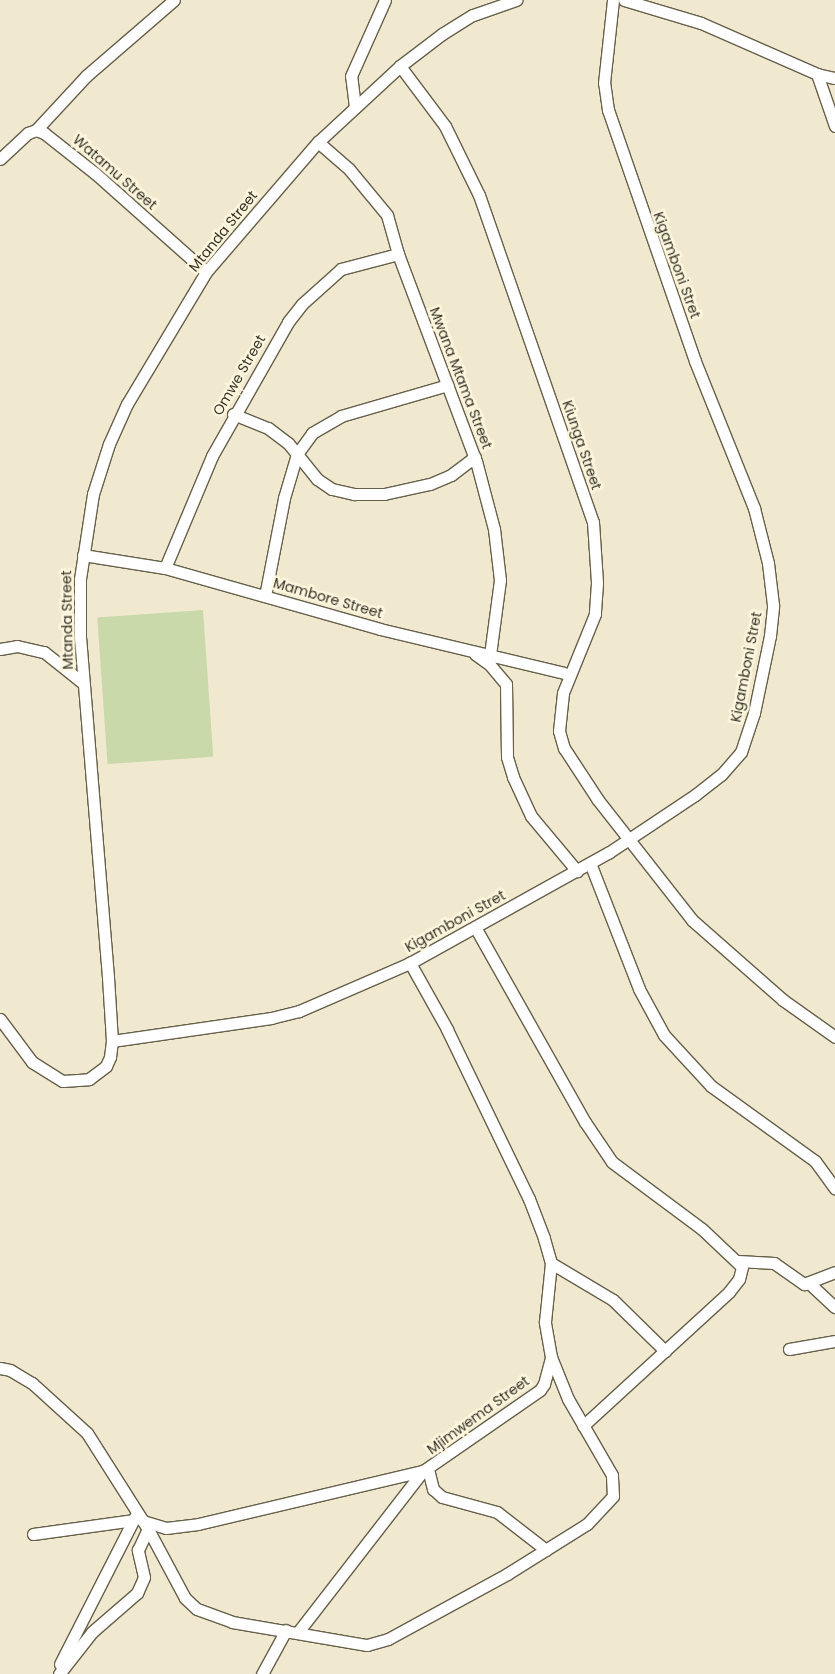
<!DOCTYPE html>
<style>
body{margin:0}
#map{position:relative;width:835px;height:1674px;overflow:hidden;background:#f0e9d0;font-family:Poppins,sans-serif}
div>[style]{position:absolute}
.green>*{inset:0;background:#cad9a9;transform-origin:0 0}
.roads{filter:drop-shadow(1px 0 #66604a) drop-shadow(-1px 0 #66604a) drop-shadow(0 1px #66604a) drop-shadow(0 -1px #66604a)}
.minor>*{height:11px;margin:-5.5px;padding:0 5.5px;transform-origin:5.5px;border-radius:5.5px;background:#fff}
span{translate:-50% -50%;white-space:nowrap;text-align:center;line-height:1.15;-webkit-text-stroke:5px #fdf6dd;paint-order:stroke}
.street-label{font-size:14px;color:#333127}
</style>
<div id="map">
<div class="green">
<i style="left:203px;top:610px;width:147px;height:106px;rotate:86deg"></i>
</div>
<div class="roads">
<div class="minor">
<i style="left:624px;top:0;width:80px;rotate:16.6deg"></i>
<i style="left:701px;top:23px;width:127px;rotate:23.7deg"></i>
<i style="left:817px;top:74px;width:18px;rotate:13deg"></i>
<i style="left:400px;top:66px;width:75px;rotate:53.1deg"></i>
<i style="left:445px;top:126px;width:77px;rotate:63.8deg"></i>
<i style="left:479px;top:195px;width:346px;rotate:70.8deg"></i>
<i style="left:593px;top:522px;width:61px;rotate:86.2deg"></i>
<i style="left:597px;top:583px;width:31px;rotate:94deg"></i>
<i style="left:595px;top:614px;width:85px;rotate:112.1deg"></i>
<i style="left:563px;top:693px;width:38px;rotate:96deg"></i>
<i style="left:559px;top:731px;width:18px;rotate:74deg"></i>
<i style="left:564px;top:748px;width:62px;rotate:56.8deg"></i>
<i style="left:598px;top:800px;width:152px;rotate:51.9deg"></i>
<i style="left:692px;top:920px;width:121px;rotate:41.3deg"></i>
<i style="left:783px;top:1000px;width:64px;rotate:35.4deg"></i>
<i style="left:817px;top:74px;width:55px;rotate:70.9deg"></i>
<i style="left:355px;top:107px;width:31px;rotate:-97deg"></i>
<i style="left:351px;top:76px;width:83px;rotate:-65.9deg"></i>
<i style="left:36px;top:130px;width:74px;rotate:-47.2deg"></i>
<i style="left:86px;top:76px;width:116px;rotate:-40.8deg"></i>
<i style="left:318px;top:142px;width:41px;rotate:41.1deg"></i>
<i style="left:349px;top:169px;width:60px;rotate:50.4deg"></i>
<i style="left:387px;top:215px;width:41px;rotate:74.2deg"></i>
<i style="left:398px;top:254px;width:221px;rotate:69.4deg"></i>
<i style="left:476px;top:461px;width:70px;rotate:75.2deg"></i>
<i style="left:494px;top:529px;width:51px;rotate:83.3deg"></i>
<i style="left:500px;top:580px;width:76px;rotate:97.6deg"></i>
<i style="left:0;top:159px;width:38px;rotate:-43deg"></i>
<i style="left:28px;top:133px;width:9px;rotate:-21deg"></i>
<i style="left:36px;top:130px;width:9px;rotate:21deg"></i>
<i style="left:44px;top:133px;width:66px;rotate:38.3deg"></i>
<i style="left:96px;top:174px;width:147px;rotate:41.7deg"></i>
<i style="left:233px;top:414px;width:38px;rotate:22deg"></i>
<i style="left:268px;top:428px;width:25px;rotate:37deg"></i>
<i style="left:288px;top:443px;width:46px;rotate:51.1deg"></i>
<i style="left:317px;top:479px;width:18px;rotate:34deg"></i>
<i style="left:332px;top:489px;width:23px;rotate:13deg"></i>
<i style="left:354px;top:494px;width:30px"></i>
<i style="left:384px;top:494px;width:47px;rotate:-12.3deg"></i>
<i style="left:430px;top:484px;width:23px;rotate:-23deg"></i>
<i style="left:451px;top:475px;width:30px;rotate:-37deg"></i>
<i style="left:83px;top:555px;width:83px;rotate:9deg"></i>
<i style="left:165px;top:568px;width:223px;rotate:15.8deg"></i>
<i style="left:380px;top:629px;width:189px;rotate:13.4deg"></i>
<i style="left:165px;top:568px;width:121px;rotate:-67.2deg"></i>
<i style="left:212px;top:456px;width:154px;rotate:-60.4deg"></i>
<i style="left:288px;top:322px;width:23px;rotate:-52deg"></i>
<i style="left:302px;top:304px;width:52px;rotate:-41.9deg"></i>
<i style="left:341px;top:269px;width:59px;rotate:-14.7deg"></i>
<i style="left:265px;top:596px;width:100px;rotate:-79deg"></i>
<i style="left:284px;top:498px;width:46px;rotate:-73.5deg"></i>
<i style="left:297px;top:454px;width:26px;rotate:-54deg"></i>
<i style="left:312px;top:433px;width:34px;rotate:-30deg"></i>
<i style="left:341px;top:416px;width:111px;rotate:-16.2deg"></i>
<i style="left:0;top:649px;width:17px;rotate:-10deg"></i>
<i style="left:17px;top:646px;width:28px;rotate:13deg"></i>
<i style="left:44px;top:652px;width:50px;rotate:38.5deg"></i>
<i style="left:475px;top:654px;width:19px;rotate:36deg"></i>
<i style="left:490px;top:665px;width:25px;rotate:50deg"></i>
<i style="left:506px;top:684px;width:73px;rotate:89.2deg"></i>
<i style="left:507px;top:757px;width:21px;rotate:73deg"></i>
<i style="left:513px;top:777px;width:43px;rotate:65.2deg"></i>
<i style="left:531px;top:816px;width:72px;rotate:50.1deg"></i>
<i style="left:590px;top:863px;width:135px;rotate:68.7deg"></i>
<i style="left:639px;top:989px;width:52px;rotate:61.5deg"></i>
<i style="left:664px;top:1035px;width:69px;rotate:47.3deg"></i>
<i style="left:711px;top:1086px;width:128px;rotate:35.8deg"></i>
<i style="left:815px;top:1161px;width:34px;rotate:54deg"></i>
<i style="left:475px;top:927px;width:224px;rotate:60.6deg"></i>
<i style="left:585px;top:1122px;width:48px;rotate:56deg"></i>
<i style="left:612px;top:1162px;width:112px;rotate:36.7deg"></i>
<i style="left:702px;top:1229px;width:55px;rotate:43.5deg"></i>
<i style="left:742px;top:1267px;width:12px;rotate:104deg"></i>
<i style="left:739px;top:1279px;width:16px;rotate:128deg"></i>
<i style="left:729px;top:1292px;width:198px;rotate:137.5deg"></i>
<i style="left:0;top:1019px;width:54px;rotate:53.3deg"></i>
<i style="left:32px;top:1062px;width:36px;rotate:32deg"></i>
<i style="left:63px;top:1081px;width:26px;rotate:-4deg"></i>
<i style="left:89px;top:1079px;width:21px;rotate:-37deg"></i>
<i style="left:106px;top:1066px;width:10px;rotate:-66deg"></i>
<i style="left:110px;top:1057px;width:16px;rotate:-83deg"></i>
<i style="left:112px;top:1041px;width:64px;rotate:-93.6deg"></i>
<i style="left:108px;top:977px;width:340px;rotate:-94.7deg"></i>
<i style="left:80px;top:638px;width:59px;rotate:-90deg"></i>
<i style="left:80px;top:579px;width:86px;rotate:-81.3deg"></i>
<i style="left:93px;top:494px;width:52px;rotate:-72.3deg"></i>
<i style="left:109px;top:444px;width:44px;rotate:-65.8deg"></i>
<i style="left:127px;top:404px;width:154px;rotate:-59.1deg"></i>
<i style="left:206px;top:272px;width:172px;rotate:-49.3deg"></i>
<i style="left:318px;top:142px;width:112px;rotate:-42.8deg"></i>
<i style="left:400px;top:66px;width:53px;rotate:-37.3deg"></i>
<i style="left:442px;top:34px;width:36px;rotate:-32deg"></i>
<i style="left:473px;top:15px;width:46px;rotate:-19.2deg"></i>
<i style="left:112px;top:1041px;width:161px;rotate:-8.2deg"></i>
<i style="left:271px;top:1018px;width:29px;rotate:-14deg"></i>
<i style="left:299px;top:1011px;width:121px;rotate:-23.4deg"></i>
<i style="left:410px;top:963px;width:227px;rotate:-29.1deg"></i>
<i style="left:608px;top:853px;width:105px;rotate:-33.7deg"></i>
<i style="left:695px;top:795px;width:33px;rotate:-38deg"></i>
<i style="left:721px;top:775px;width:30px;rotate:-49deg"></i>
<i style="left:741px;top:752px;width:41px;rotate:-71.6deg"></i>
<i style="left:754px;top:713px;width:79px;rotate:-78.3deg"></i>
<i style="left:770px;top:636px;width:31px;rotate:-84deg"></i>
<i style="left:773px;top:605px;width:42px;rotate:-96.8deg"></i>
<i style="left:768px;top:563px;width:57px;rotate:-104.3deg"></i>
<i style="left:754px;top:508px;width:158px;rotate:-111.9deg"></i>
<i style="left:695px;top:361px;width:266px;rotate:-109.1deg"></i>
<i style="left:608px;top:110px;width:27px;rotate:-98deg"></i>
<i style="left:604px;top:83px;width:83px;rotate:-83.8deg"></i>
<i style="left:738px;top:1261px;width:36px;rotate:3deg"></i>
<i style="left:774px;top:1263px;width:37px;rotate:35deg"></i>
<i style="left:804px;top:1284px;width:33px;rotate:-21deg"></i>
<i style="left:551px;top:1263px;width:72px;rotate:30.8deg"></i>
<i style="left:613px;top:1300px;width:73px;rotate:44.4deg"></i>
<i style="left:810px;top:1284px;width:34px;rotate:43deg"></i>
<i style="left:789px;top:1349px;width:47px;rotate:-9.9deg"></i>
<i style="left:0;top:1368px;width:10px;rotate:11deg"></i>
<i style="left:10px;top:1370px;width:26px;rotate:31deg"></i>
<i style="left:32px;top:1383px;width:74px;rotate:42.3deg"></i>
<i style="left:87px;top:1433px;width:114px;rotate:57.6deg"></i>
<i style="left:148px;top:1529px;width:78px;rotate:61.8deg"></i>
<i style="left:185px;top:1598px;width:16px;rotate:43deg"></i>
<i style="left:197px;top:1609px;width:37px;rotate:20deg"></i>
<i style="left:232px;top:1622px;width:137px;rotate:9.7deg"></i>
<i style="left:367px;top:1645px;width:22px;rotate:-16deg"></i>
<i style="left:388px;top:1639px;width:136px;rotate:-28.6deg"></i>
<i style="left:507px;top:1574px;width:94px;rotate:-32deg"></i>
<i style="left:587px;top:1524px;width:38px;rotate:-47deg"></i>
<i style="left:613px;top:1496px;width:21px;rotate:-93deg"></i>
<i style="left:612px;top:1475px;width:88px;rotate:-120.1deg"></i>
<i style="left:568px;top:1399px;width:45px;rotate:-112deg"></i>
<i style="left:428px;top:1469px;width:21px;rotate:76deg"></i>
<i style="left:433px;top:1489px;width:12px;rotate:42deg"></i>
<i style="left:442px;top:1497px;width:57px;rotate:15.3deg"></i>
<i style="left:497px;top:1512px;width:62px;rotate:37.8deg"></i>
<i style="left:143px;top:1521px;width:24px;rotate:17deg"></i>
<i style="left:166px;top:1528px;width:32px;rotate:-7deg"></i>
<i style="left:198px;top:1524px;width:231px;rotate:-13.3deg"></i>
<i style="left:423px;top:1471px;width:142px;rotate:-34.7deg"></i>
<i style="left:540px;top:1390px;width:7px;rotate:-56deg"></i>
<i style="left:544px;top:1384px;width:28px;rotate:-75deg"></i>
<i style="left:551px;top:1357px;width:36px;rotate:-100deg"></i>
<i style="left:545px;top:1322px;width:59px;rotate:-84.2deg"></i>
<i style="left:551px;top:1263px;width:26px;rotate:-106deg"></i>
<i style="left:544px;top:1238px;width:42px;rotate:-111deg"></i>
<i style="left:529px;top:1199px;width:189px;rotate:-115.8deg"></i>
<i style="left:447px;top:1029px;width:76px;rotate:-119.3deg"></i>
<i style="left:33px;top:1534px;width:102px;rotate:-7.9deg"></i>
<i style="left:298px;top:1632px;width:204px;rotate:-52.2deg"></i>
<i style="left:60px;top:1664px;width:169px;rotate:-63deg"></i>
<i style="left:59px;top:1674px;width:53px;rotate:-51.8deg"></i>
<i style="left:92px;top:1632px;width:60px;rotate:-40.9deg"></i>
<i style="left:137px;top:1593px;width:17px;rotate:-66deg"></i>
<i style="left:144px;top:1577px;width:28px;rotate:-103deg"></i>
<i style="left:138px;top:1550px;width:23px;rotate:-65deg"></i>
<i style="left:262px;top:1674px;width:50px;rotate:-61.4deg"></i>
</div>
</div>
<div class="street-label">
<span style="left:115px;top:172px;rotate:41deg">Watamu Street</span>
<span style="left:223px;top:231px;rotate:-51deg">Mtanda Street</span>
<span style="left:677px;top:265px;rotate:70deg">Kigamboni Stret</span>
<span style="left:239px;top:375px;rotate:-60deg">Omwe Street</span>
<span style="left:461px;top:378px;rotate:69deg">Mwana Mtama Street</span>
<span style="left:582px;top:445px;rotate:71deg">Kiunga Street</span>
<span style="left:328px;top:598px;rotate:16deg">Mambore Street</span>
<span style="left:67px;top:620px;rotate:-91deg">Mtanda Street</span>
<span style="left:746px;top:667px;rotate:-79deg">Kigamboni Stret</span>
<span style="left:455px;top:921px;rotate:-29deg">Kigamboni Stret</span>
<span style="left:478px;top:1415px;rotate:-36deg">Mjimwema Street</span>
</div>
</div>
